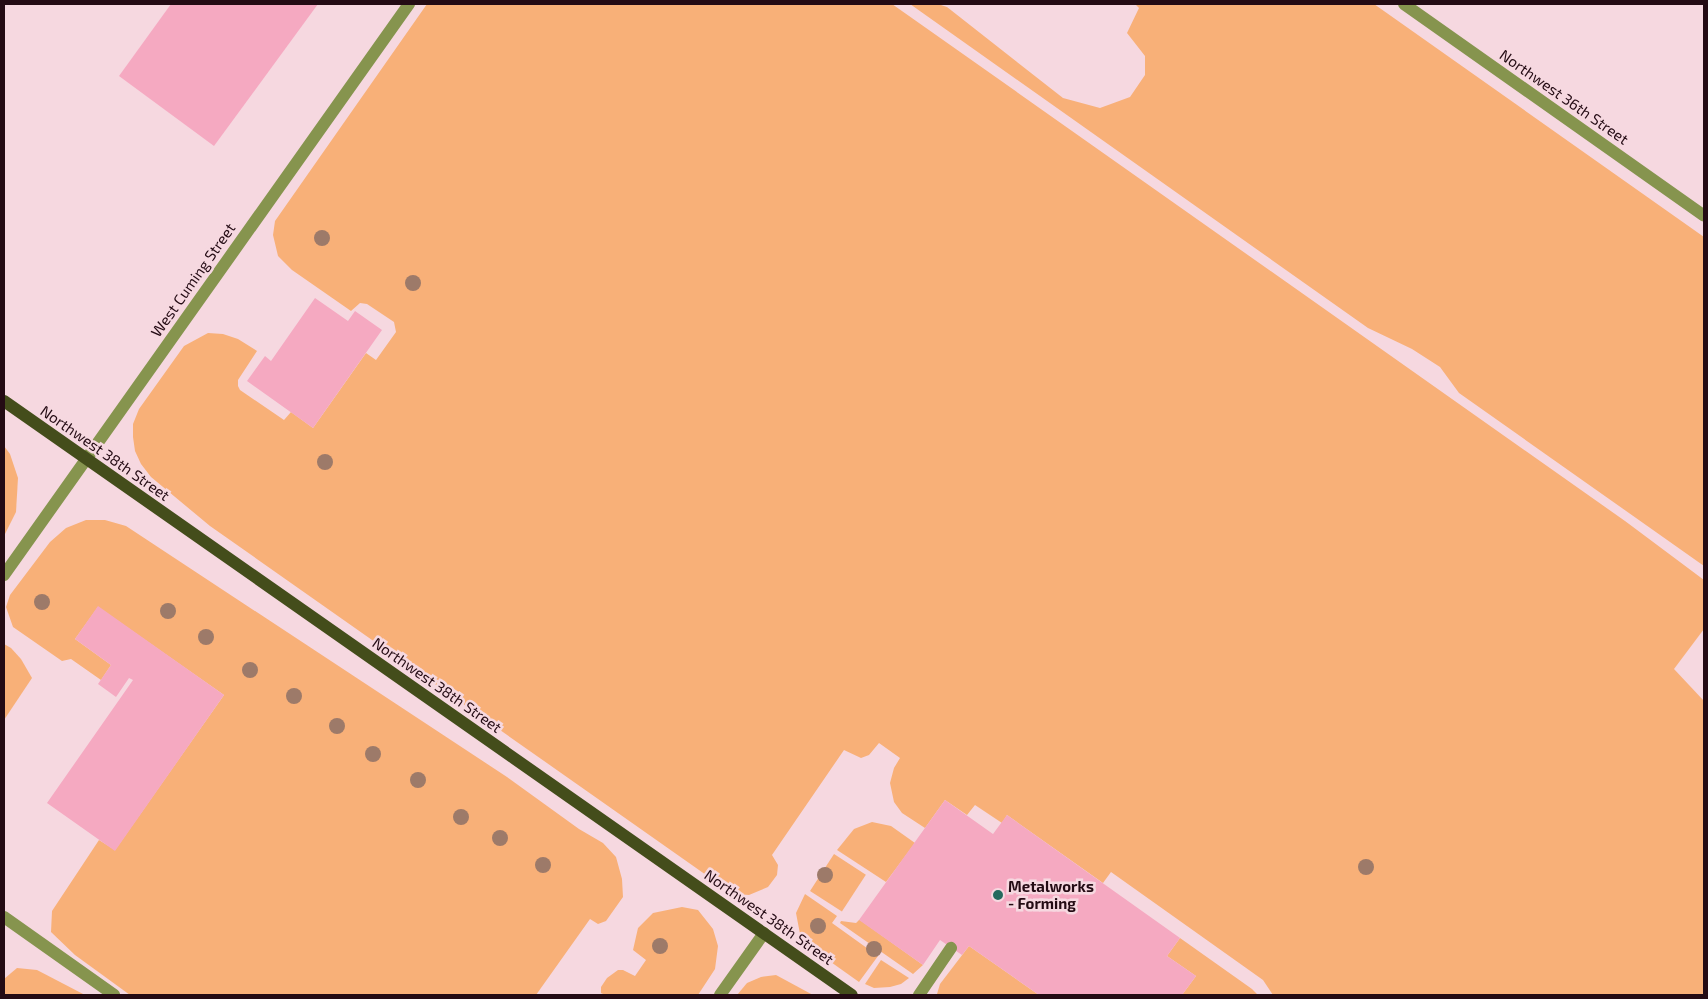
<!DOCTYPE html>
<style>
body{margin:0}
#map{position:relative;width:1708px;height:999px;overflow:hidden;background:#f6d8e0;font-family:"Exo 2",sans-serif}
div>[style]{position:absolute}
.green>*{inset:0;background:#f8b078;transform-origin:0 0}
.building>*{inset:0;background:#f5a9c1}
.minor>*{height:12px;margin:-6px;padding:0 6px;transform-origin:6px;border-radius:6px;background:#86944e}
.major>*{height:12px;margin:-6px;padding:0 6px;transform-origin:6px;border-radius:6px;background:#444d1b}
.trees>*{width:16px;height:16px;margin:-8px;border-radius:50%;background:#9d7a69}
.dots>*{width:14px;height:14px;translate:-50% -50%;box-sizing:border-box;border:2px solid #f6d8e0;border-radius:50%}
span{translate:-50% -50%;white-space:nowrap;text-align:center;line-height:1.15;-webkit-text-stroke:5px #f6d8e0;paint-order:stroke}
.street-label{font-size:15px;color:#240b14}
.poi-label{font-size:15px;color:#240b14;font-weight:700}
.left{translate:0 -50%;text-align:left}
.frame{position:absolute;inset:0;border:5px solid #240b14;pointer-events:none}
</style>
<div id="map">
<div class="green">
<i style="clip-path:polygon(427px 4px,892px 4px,1625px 521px,1704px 580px,1704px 629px,1674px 669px,1704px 701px,1704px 995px,1273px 995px,1263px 980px,1111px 872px,1103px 883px,1007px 815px,1002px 823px,975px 805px,967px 815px,945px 800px,925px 828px,902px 813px,894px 802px,890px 783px,894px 768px,900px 758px,879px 743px,869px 755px,861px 758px,844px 750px,772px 855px,778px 865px,777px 875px,768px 887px,749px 895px,737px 894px,726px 889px,210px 526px,151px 477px,141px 464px,135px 451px,133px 437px,133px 424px,139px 409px,184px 346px,208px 333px,223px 334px,238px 339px,257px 351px,238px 380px,238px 386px,240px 390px,284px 420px,291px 412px,313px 428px,366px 353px,376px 360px,396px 332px,394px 322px,367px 304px,360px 303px,351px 311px,292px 270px,278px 256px,273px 235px,275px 221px)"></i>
<i style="clip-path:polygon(910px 4px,938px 4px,947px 7px,1063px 98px,1100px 108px,1130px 97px,1145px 75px,1145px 56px,1127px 33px,1139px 8px,1135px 4px,1374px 4px,1704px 237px,1704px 566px,1459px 393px,1440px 367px,1412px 349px,1368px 328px)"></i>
<i style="clip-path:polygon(4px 446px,10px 454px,18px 478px,16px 512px,4px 536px)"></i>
<i style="clip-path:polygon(86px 520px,105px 520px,126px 526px,507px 777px,579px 829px,603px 843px,616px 857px,622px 879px,623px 897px,606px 921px,598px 924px,590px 919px,536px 995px,130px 995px,75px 955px,51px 932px,52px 911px,99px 840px,115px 850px,224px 695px,98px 607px,75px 639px,111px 665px,101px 680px,71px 659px,62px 661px,13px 627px,6px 607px,10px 595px,50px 542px,66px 528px)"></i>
<i style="clip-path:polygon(4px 644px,11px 648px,21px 659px,32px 678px,4px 720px)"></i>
<i style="clip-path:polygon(872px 822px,891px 826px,915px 843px,886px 882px,837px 850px,854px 829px)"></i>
<i style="left:834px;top:854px;width:38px;height:44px;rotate:33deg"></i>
<i style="clip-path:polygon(805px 894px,837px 916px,832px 923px,878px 956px,859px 982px,814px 950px,800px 934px,796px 913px)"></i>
<i style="clip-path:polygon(682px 907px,698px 910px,713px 929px,718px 946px,715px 969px,698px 995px,605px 995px,601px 993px,601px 987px,607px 978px,618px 970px,623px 970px,635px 976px,646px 960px,633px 950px,638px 928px,653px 913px)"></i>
<i style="clip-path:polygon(859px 920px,860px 920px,923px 965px,913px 974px,840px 923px,841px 921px,856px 923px)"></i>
<i style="clip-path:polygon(1180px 938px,1252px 989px,1258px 995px,1182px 995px,1196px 976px,1167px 956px)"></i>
<i style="clip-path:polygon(969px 946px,1039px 995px,937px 994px,940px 984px)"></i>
<i style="clip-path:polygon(881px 960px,909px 978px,901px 984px,890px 987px,874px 988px,865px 984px)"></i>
<i style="clip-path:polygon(17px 968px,37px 970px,85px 995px,4px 995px,4px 979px)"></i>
<i style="clip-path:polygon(776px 975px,813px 995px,737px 995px,747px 983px,761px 977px)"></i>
</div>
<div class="building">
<i style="clip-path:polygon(171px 4px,318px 4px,214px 146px,119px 76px)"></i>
<i style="clip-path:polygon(315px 298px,348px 321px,355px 311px,382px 330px,313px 428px,247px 381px,265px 356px,271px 361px)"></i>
<i style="clip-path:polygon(98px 606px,224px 695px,115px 851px,47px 803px,133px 680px,129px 678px,116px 697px,98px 684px,111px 665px,75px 639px)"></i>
<i style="clip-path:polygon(945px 800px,993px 834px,1007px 815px,1180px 938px,1167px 956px,1196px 976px,1182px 995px,1039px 995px,969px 946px,962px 955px,940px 940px,923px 965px,859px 920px)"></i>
</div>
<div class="minor">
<i style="left:1404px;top:4px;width:367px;rotate:35.2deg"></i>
<i style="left:4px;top:575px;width:700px;rotate:-54.65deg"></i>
<i style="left:4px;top:917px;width:135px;rotate:35.3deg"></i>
<i style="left:720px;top:995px;width:76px;rotate:-54.6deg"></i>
<i style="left:919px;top:995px;width:57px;rotate:-55.8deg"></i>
</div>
<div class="major">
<i style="left:4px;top:401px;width:1035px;rotate:35.01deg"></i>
</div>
<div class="trees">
<i style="left:322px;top:238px"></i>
<i style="left:413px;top:283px"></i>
<i style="left:325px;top:462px"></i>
<i style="left:42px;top:602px"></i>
<i style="left:168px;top:611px"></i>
<i style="left:206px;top:637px"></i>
<i style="left:250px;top:670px"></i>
<i style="left:294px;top:696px"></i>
<i style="left:337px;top:726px"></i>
<i style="left:373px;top:754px"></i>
<i style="left:418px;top:780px"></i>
<i style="left:461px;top:817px"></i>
<i style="left:500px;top:838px"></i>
<i style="left:543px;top:865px"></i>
<i style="left:1366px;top:867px"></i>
<i style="left:825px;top:875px"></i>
<i style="left:818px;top:926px"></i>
<i style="left:660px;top:946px"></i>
<i style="left:874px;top:949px"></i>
</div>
<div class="dots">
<i style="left:998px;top:895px;background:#256a5e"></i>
</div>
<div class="street-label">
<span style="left:1564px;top:97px;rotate:35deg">Northwest 36th Street</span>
<span style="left:193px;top:280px;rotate:-55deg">West Cuming Street</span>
<span style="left:105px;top:453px;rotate:35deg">Northwest 38th Street</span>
<span style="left:437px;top:685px;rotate:35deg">Northwest 38th Street</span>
<span style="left:769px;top:917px;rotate:35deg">Northwest 38th Street</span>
</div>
<div class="poi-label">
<span class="left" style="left:1008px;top:895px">Metalworks<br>- Forming</span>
</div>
<div class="frame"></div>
</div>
